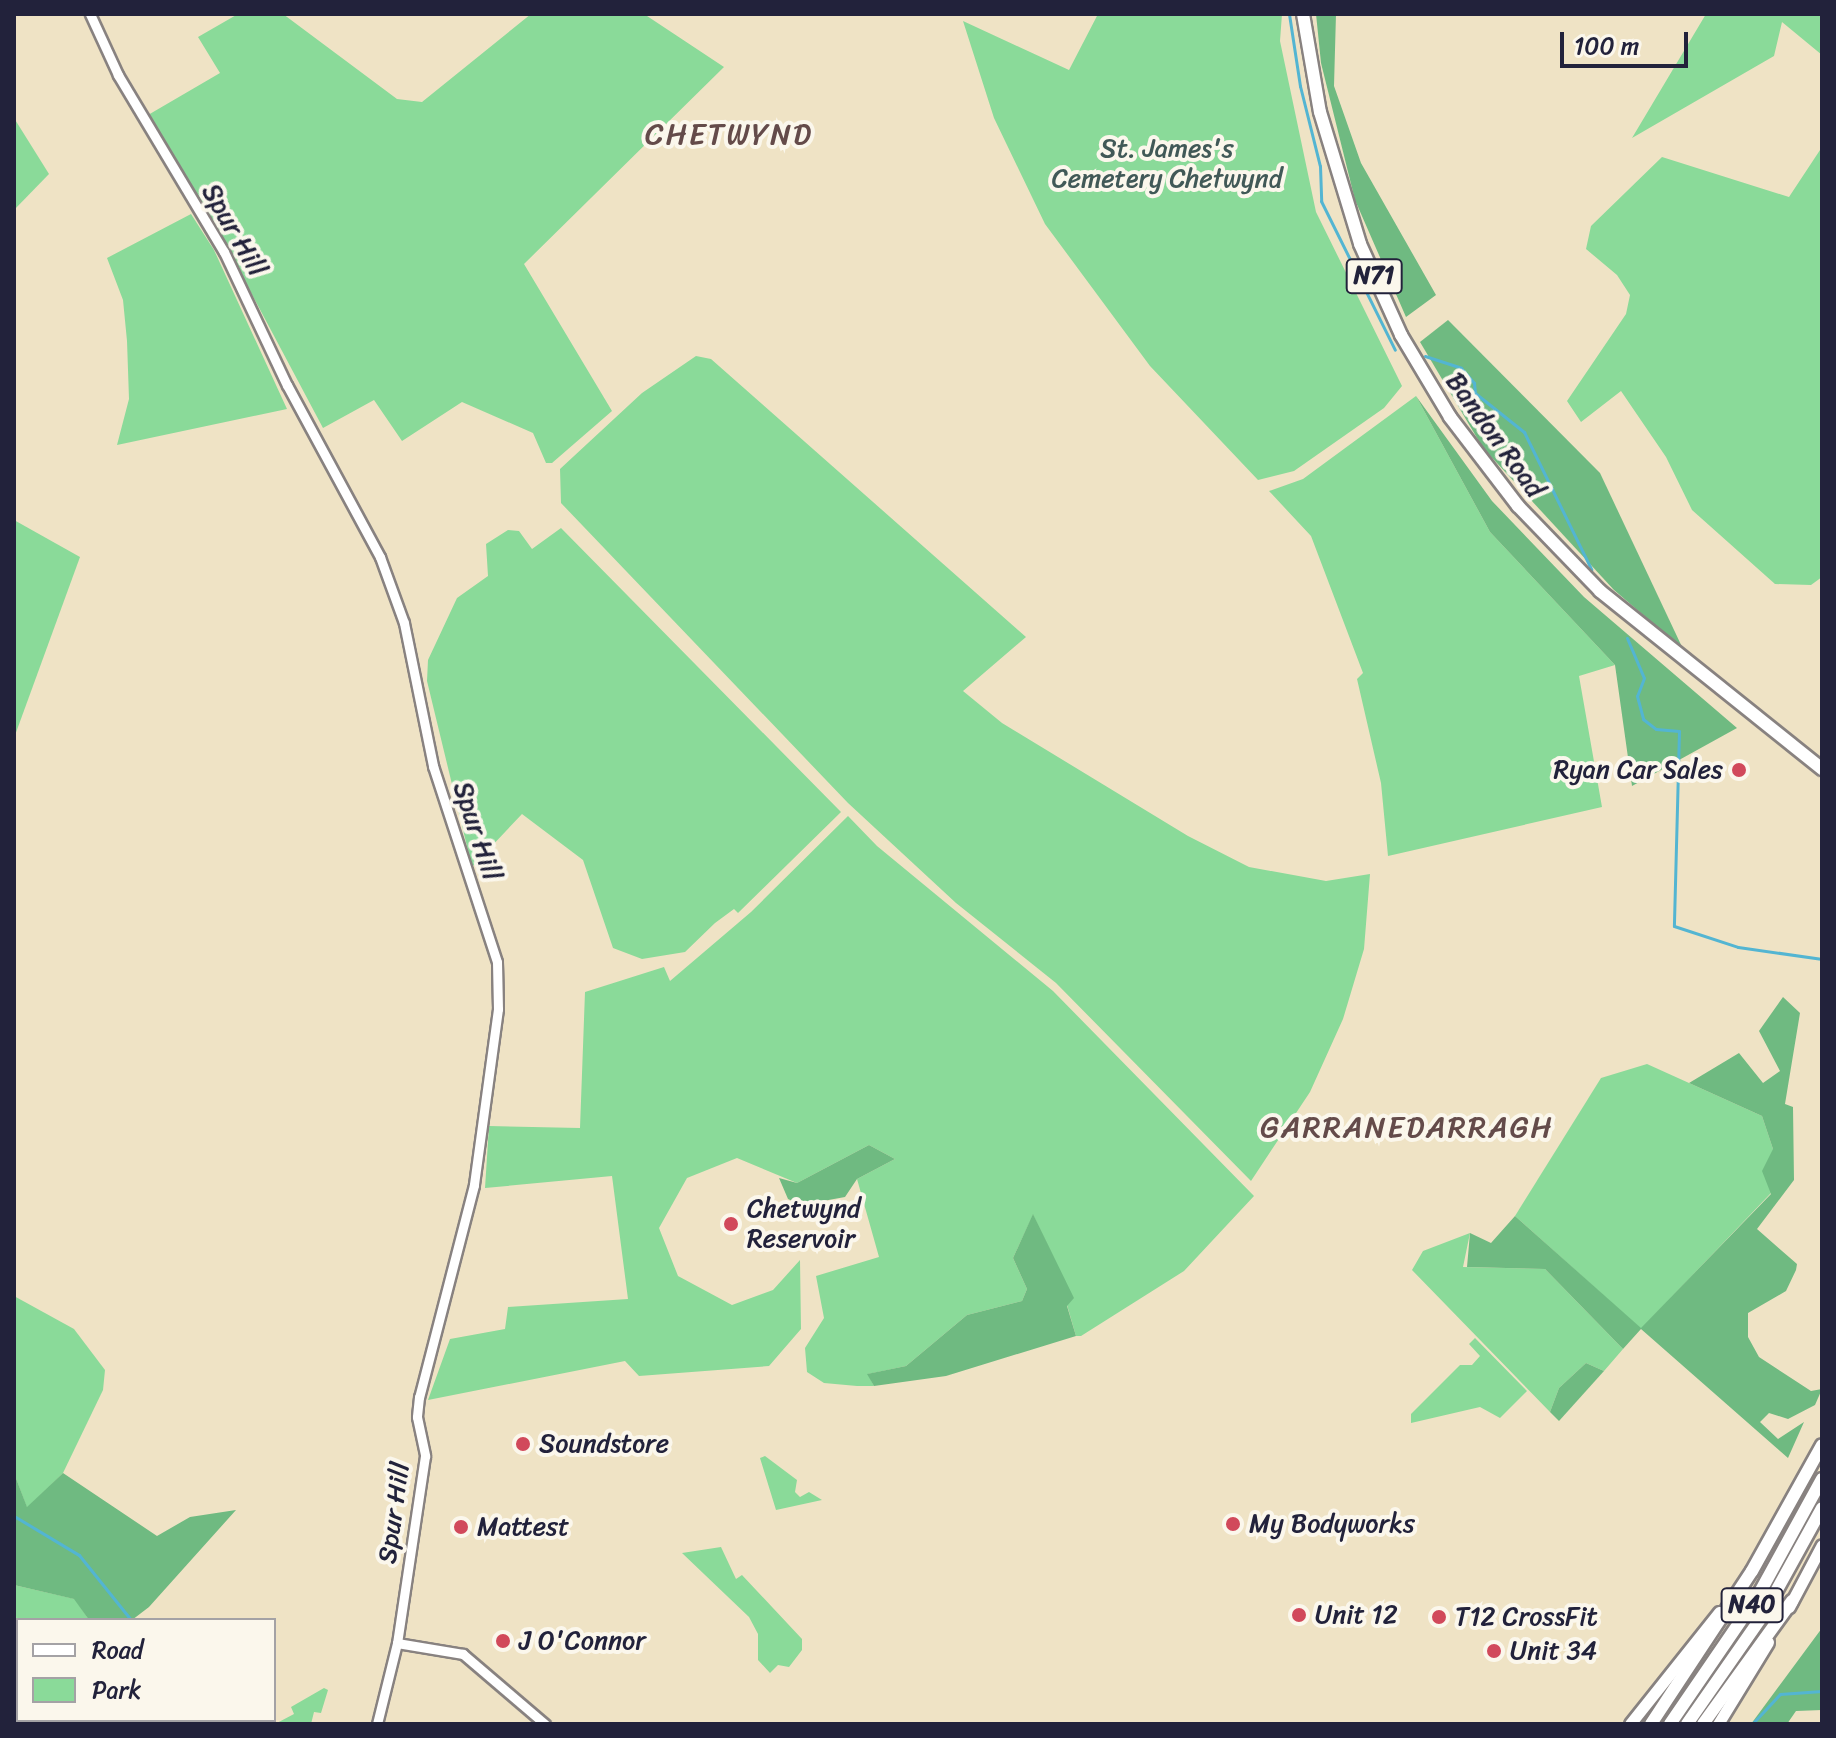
<!DOCTYPE html>
<style>
body{margin:0}
#map{position:relative;width:1836px;height:1738px;overflow:hidden;background:#efe3c5;font-family:Sriracha,sans-serif}
div>[style]{position:absolute}
.green>*{inset:0;background:#8ada99}
.forest>*{inset:0;background:#6fba81}
.stream>*{height:3px;margin:-1.5px;padding:0 1.5px;transform-origin:1.5px;border-radius:1.5px;background:#53b5d2}
.roads{filter:drop-shadow(2px 0 #888280) drop-shadow(-2px 0 #888280) drop-shadow(0 2px #888280) drop-shadow(0 -2px #888280)}
.tertiary>*{height:9px;margin:-4.5px;padding:0 4.5px;transform-origin:4.5px;border-radius:4.5px;background:#fff}
.secondary>*{height:11px;margin:-5.5px;padding:0 5.5px;transform-origin:5.5px;border-radius:5.5px;background:#fff}
.primary>*{height:12px;margin:-6px;padding:0 6px;transform-origin:6px;border-radius:6px;background:#fff}
.trunk>*{height:12px;margin:-6px;padding:0 6px;transform-origin:6px;border-radius:6px;background:#fff}
.dots>*{width:22px;height:22px;translate:-50% -50%;box-sizing:border-box;border:4px solid #fbf7ec;border-radius:50%}
span{translate:-50% -50%;white-space:nowrap;text-align:center;line-height:1.15;-webkit-text-stroke:8px #fbf7ec;paint-order:stroke}
.shield-label span{padding:2px 6px;background:#fbf7ec;border:2px solid;border-radius:6px;-webkit-text-stroke-width:0}
.shield-label{font-size:24px;color:#22223b;font-weight:700}
.park-label{font-size:26px;color:#415957}
.street-label{font-size:26px;color:#22223b}
.poi-label{font-size:26px;color:#22223b}
.right{translate:-100% -50%;text-align:right}
.left{translate:0 -50%;text-align:left}
.quarter-label{font-size:30px;color:#644b4a;letter-spacing:2px}
.frame{position:absolute;inset:0;border:16px solid #22223b;pointer-events:none}
.legend{position:absolute;left:16px;top:1618px;width:260px;height:104px;box-sizing:border-box;background:#fbf7ec;border:2px solid #a4a2a5;margin:0;padding:10px 14px;list-style:none;font-size:24px;color:#22223b}
.legend li{display:flex;align-items:center;gap:16px;height:40px}
.legend b{width:40px;border:2px solid #a4a2a5}
.scale{position:absolute;left:1560px;top:32px;width:128px;height:36px;box-sizing:border-box;border:4px solid #22223b;border-top:0;padding-left:10px;font-size:24px;line-height:28px;white-space:nowrap;color:#22223b;-webkit-text-stroke:6px #fbf7ec;paint-order:stroke}
</style>
<div id="map">
<div class="green">
<i style="clip-path:polygon(238px 14px,283px 14px,397px 99px,422px 102px,531px 14px,644px 14px,724px 67px,524px 264px,612px 411px,552px 463px,546px 463px,533px 433px,462px 402px,402px 441px,374px 400px,323px 428px,223px 240px,148px 115px,220px 73px,198px 37px)"></i>
<i style="clip-path:polygon(1098px 14px,1282px 14px,1280px 41px,1316px 212px,1402px 386px,1384px 408px,1294px 471px,1258px 480px,1150px 366px,1045px 224px,994px 118px,963px 21px,1069px 70px)"></i>
<i style="clip-path:polygon(1706px 14px,1822px 14px,1822px 55px,1782px 22px,1774px 56px,1632px 138px)"></i>
<i style="clip-path:polygon(14px 118px,49px 174px,14px 210px)"></i>
<i style="clip-path:polygon(1822px 147px,1822px 577px,1811px 585px,1775px 584px,1692px 510px,1666px 457px,1621px 391px,1581px 422px,1567px 401px,1626px 314px,1630px 295px,1617px 275px,1586px 249px,1591px 226px,1662px 157px,1789px 197px)"></i>
<i style="clip-path:polygon(191px 214px,214px 250px,287px 409px,117px 445px,129px 399px,127px 341px,123px 300px,107px 258px)"></i>
<i style="clip-path:polygon(696px 356px,711px 359px,1026px 637px,963px 691px,1002px 723px,1188px 836px,1249px 867px,1326px 881px,1370px 874px,1364px 949px,1343px 1019px,1310px 1092px,1251px 1181px,1056px 983px,956px 903px,848px 803px,561px 503px,560px 469px,642px 393px)"></i>
<i style="clip-path:polygon(1416px 396px,1490px 532px,1615px 665px,1579px 676px,1602px 807px,1388px 856px,1381px 783px,1357px 679px,1363px 673px,1311px 536px,1269px 491px,1303px 479px)"></i>
<i style="clip-path:polygon(14px 520px,80px 557px,14px 738px)"></i>
<i style="clip-path:polygon(561px 528px,841px 812px,738px 913px,734px 909px,715px 923px,685px 952px,642px 959px,613px 948px,583px 860px,522px 814px,472px 867px,427px 681px,428px 660px,457px 598px,488px 576px,486px 544px,508px 530px,519px 531px,532px 549px)"></i>
<i style="clip-path:polygon(848px 816px,877px 846px,1053px 991px,1254px 1196px,1184px 1271px,1081px 1336px,1076px 1336px,1067px 1305px,1073px 1298px,1033px 1215px,1013px 1258px,1027px 1289px,1022px 1301px,967px 1315px,906px 1366px,868px 1374px,874px 1386px,857px 1386px,824px 1383px,807px 1372px,805px 1348px,824px 1318px,816px 1276px,879px 1257px,857px 1179px,895px 1159px,869px 1145px,797px 1183px,737px 1158px,687px 1178px,659px 1228px,678px 1276px,732px 1305px,773px 1290px,800px 1260px,801px 1329px,769px 1366px,639px 1376px,625px 1361px,428px 1400px,450px 1339px,505px 1329px,508px 1307px,628px 1299px,612px 1176px,485px 1188px,489px 1126px,580px 1128px,585px 992px,664px 967px,670px 981px,751px 912px)"></i>
<i style="clip-path:polygon(1647px 1064px,1762px 1116px,1773px 1149px,1771px 1193px,1641px 1329px,1515px 1216px,1601px 1078px)"></i>
<i style="clip-path:polygon(1470px 1233px,1463px 1267px,1545px 1269px,1623px 1349px,1604px 1371px,1586px 1363px,1559px 1388px,1550px 1412px,1412px 1270px,1423px 1251px)"></i>
<i style="clip-path:polygon(14px 1296px,74px 1329px,105px 1370px,103px 1390px,63px 1473px,27px 1508px,14px 1473px)"></i>
<i style="clip-path:polygon(1475px 1338px,1527px 1391px,1500px 1418px,1480px 1407px,1411px 1423px,1411px 1414px,1460px 1365px,1472px 1365px,1480px 1356px,1469px 1344px)"></i>
<i style="clip-path:polygon(765px 1456px,797px 1480px,795px 1492px,800px 1497px,809px 1492px,822px 1500px,776px 1510px,760px 1458px)"></i>
<i style="clip-path:polygon(721px 1547px,736px 1579px,742px 1575px,802px 1639px,802px 1650px,789px 1667px,778px 1665px,770px 1673px,758px 1660px,758px 1634px,749px 1617px,682px 1553px)"></i>
<i style="clip-path:polygon(14px 1585px,75px 1599px,89px 1620px,18px 1620px,18px 1646px)"></i>
<i style="clip-path:polygon(324px 1688px,328px 1690px,321px 1713px,314px 1712px,311px 1724px,275px 1724px,294px 1714px,291px 1707px)"></i>
</div>
<div class="forest">
<i style="clip-path:polygon(1316px 14px,1336px 14px,1334px 86px,1361px 163px,1436px 295px,1406px 317px,1355px 200px,1321px 63px)"></i>
<i style="clip-path:polygon(1448px 320px,1600px 473px,1683px 649px,1614px 590px,1483px 448px,1420px 342px)"></i>
<i style="clip-path:polygon(1416px 396px,1492px 501px,1584px 597px,1737px 728px,1632px 786px,1615px 665px,1490px 532px)"></i>
<i style="clip-path:polygon(1783px 997px,1800px 1013px,1785px 1104px,1793px 1107px,1794px 1180px,1757px 1229px,1797px 1264px,1796px 1270px,1786px 1291px,1748px 1313px,1748px 1337px,1759px 1357px,1811px 1391px,1822px 1389px,1815px 1405px,1788px 1419px,1769px 1413px,1760px 1422px,1778px 1439px,1804px 1422px,1788px 1458px,1641px 1329px,1623px 1349px,1545px 1269px,1467px 1267px,1470px 1233px,1491px 1243px,1515px 1216px,1641px 1328px,1771px 1194px,1762px 1171px,1773px 1149px,1762px 1116px,1689px 1083px,1739px 1053px,1763px 1083px,1780px 1071px,1759px 1031px)"></i>
<i style="clip-path:polygon(869px 1145px,895px 1159px,857px 1179px,845px 1197px,801px 1205px,788px 1199px,779px 1178px,797px 1183px)"></i>
<i style="clip-path:polygon(1033px 1214px,1074px 1298px,1067px 1306px,1076px 1336px,946px 1376px,874px 1386px,867px 1374px,906px 1366px,967px 1315px,1022px 1301px,1027px 1289px,1013px 1258px)"></i>
<i style="clip-path:polygon(1586px 1363px,1604px 1371px,1559px 1421px,1550px 1412px,1559px 1388px)"></i>
<i style="clip-path:polygon(14px 1473px,27px 1507px,63px 1473px,157px 1536px,190px 1517px,236px 1510px,149px 1607px,132px 1620px,89px 1620px,74px 1599px,14px 1585px)"></i>
<i style="clip-path:polygon(1822px 1628px,1822px 1710px,1796px 1711px,1787px 1724px,1751px 1724px)"></i>
</div>
<div class="stream">
<i style="left:1289px;top:14px;width:73px;rotate:81.3deg"></i>
<i style="left:1300px;top:86px;width:82px;rotate:76deg"></i>
<i style="left:1320px;top:166px;width:35px;rotate:88deg"></i>
<i style="left:1321px;top:201px;width:166px;rotate:63.6deg"></i>
<i style="left:1425px;top:356px;width:38px;rotate:18deg"></i>
<i style="left:1461px;top:368px;width:20px;rotate:49deg"></i>
<i style="left:1474px;top:383px;width:10px;rotate:84deg"></i>
<i style="left:1475px;top:393px;width:63px;rotate:38.5deg"></i>
<i style="left:1524px;top:432px;width:153px;rotate:63.9deg"></i>
<i style="left:1627px;top:638px;width:43px;rotate:67deg"></i>
<i style="left:1644px;top:678px;width:19px;rotate:111deg"></i>
<i style="left:1637px;top:696px;width:24px;rotate:75deg"></i>
<i style="left:1643px;top:719px;width:16px;rotate:38deg"></i>
<i style="left:1656px;top:729px;width:23px;rotate:5deg"></i>
<i style="left:1679px;top:731px;width:195px;rotate:91.5deg"></i>
<i style="left:1674px;top:926px;width:67px;rotate:18.2deg"></i>
<i style="left:1738px;top:947px;width:85px;rotate:8.1deg"></i>
<i style="left:14px;top:1516px;width:76px;rotate:31deg"></i>
<i style="left:79px;top:1555px;width:83px;rotate:51.3deg"></i>
<i style="left:178px;top:1724px;width:4px;rotate:-63deg"></i>
<i style="left:1752px;top:1724px;width:41px;rotate:-47deg"></i>
<i style="left:1780px;top:1694px;width:42px;rotate:-4.1deg"></i>
</div>
<div class="roads">
<div class="tertiary">
<i style="left:90px;top:14px;width:67px;rotate:65.3deg"></i>
<i style="left:118px;top:75px;width:206px;rotate:59.1deg"></i>
<i style="left:224px;top:252px;width:147px;rotate:64.7deg"></i>
<i style="left:287px;top:385px;width:196px;rotate:61.6deg"></i>
<i style="left:380px;top:557px;width:70px;rotate:70deg"></i>
<i style="left:404px;top:623px;width:146px;rotate:78.5deg"></i>
<i style="left:433px;top:766px;width:206px;rotate:71.9deg"></i>
<i style="left:497px;top:962px;width:47px;rotate:88.8deg"></i>
<i style="left:498px;top:1009px;width:178px;rotate:97.8deg"></i>
<i style="left:474px;top:1185px;width:219px;rotate:104.5deg"></i>
<i style="left:419px;top:1397px;width:20px;rotate:96deg"></i>
<i style="left:417px;top:1417px;width:40px;rotate:78deg"></i>
<i style="left:425px;top:1456px;width:189px;rotate:98.5deg"></i>
<i style="left:397px;top:1643px;width:83px;rotate:103.9deg"></i>
<i style="left:397px;top:1643px;width:67px;rotate:9.5deg"></i>
<i style="left:463px;top:1654px;width:108px;rotate:40.5deg"></i>
</div>
<div class="secondary">
<i style="left:1789px;top:1607px;width:70px;rotate:-62deg"></i>
<i style="left:1630px;top:1724px;width:143px;rotate:-51.5deg"></i>
<i style="left:1718px;top:1724px;width:96px;rotate:-58.6deg"></i>
</div>
<div class="primary">
<i style="left:1303px;top:14px;width:99px;rotate:80.2deg"></i>
<i style="left:1320px;top:112px;width:138px;rotate:73.1deg"></i>
<i style="left:1360px;top:244px;width:100px;rotate:65.7deg"></i>
<i style="left:1401px;top:335px;width:96px;rotate:59.1deg"></i>
<i style="left:1450px;top:417px;width:112px;rotate:52.6deg"></i>
<i style="left:1518px;top:506px;width:118px;rotate:46deg"></i>
<i style="left:1600px;top:591px;width:285px;rotate:38.7deg"></i>
<i style="left:1752px;top:1571px;width:144px;rotate:-60.9deg"></i>
</div>
<div class="trunk">
<i style="left:1651px;top:1724px;width:183px;rotate:-56.6deg"></i>
<i style="left:1670px;top:1724px;width:158px;rotate:-55.6deg"></i>
<i style="left:1759px;top:1594px;width:131px;rotate:-61.3deg"></i>
<i style="left:1687px;top:1724px;width:133px;rotate:-55.1deg"></i>
<i style="left:1763px;top:1615px;width:122px;rotate:-61.1deg"></i>
<i style="left:1703px;top:1724px;width:152px;rotate:-54.1deg"></i>
</div>
</div>
<div class="dots">
<i style="left:1739px;top:770px;background:#d1495b"></i>
<i style="left:731px;top:1224px;background:#d1495b"></i>
<i style="left:523px;top:1444px;background:#d1495b"></i>
<i style="left:1233px;top:1524px;background:#d1495b"></i>
<i style="left:461px;top:1527px;background:#d1495b"></i>
<i style="left:1299px;top:1615px;background:#d1495b"></i>
<i style="left:1439px;top:1617px;background:#d1495b"></i>
<i style="left:503px;top:1641px;background:#d1495b"></i>
<i style="left:1494px;top:1651px;background:#d1495b"></i>
</div>
<div class="shield-label">
<span style="left:1374px;top:276px">N71</span>
<span style="left:1752px;top:1605px">N40</span>
</div>
<div class="park-label">
<span style="left:1167px;top:164px">St. James's<br>Cemetery Chetwynd</span>
</div>
<div class="street-label">
<span style="left:234px;top:230px;rotate:60deg">Spur Hill</span>
<span style="left:1495px;top:435px;rotate:54deg">Bandon Road</span>
<span style="left:477px;top:831px;rotate:72deg">Spur Hill</span>
<span style="left:394px;top:1513px;rotate:-82deg">Spur Hill</span>
</div>
<div class="poi-label">
<span class="right" style="left:1723px;top:770px">Ryan Car Sales</span>
<span class="left" style="left:747px;top:1224px">Chetwynd<br>Reservoir</span>
<span class="left" style="left:539px;top:1444px">Soundstore</span>
<span class="left" style="left:1249px;top:1524px">My Bodyworks</span>
<span class="left" style="left:477px;top:1527px">Mattest</span>
<span class="left" style="left:1315px;top:1615px">Unit 12</span>
<span class="left" style="left:1455px;top:1617px">T12 CrossFit</span>
<span class="left" style="left:519px;top:1641px">J O'Connor</span>
<span class="left" style="left:1510px;top:1651px">Unit 34</span>
</div>
<div class="quarter-label">
<span style="left:729px;top:134px">CHETWYND</span>
<span style="left:1407px;top:1127px">GARRANEDARRAGH</span>
</div>
<div class="frame"></div>
<ul class="legend">
<li><b style="height:10px;background:#fff"></b>Road</li>
<li><b style="height:22px;background:#8ada99"></b>Park</li>
</ul>
<div class="scale">100 m</div>
</div>
